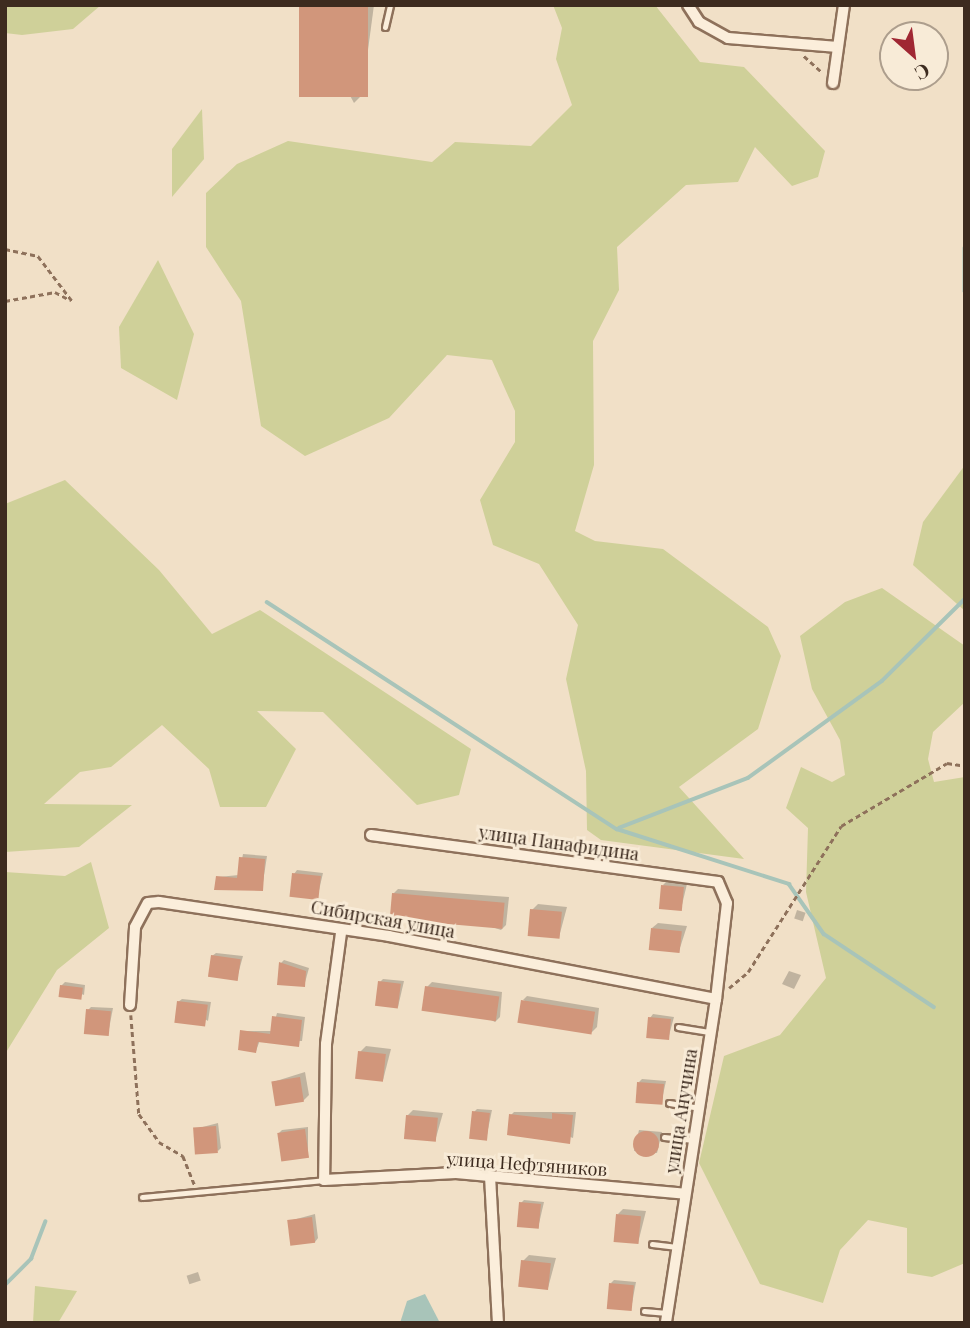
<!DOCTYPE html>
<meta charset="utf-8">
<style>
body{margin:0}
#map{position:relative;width:970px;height:1328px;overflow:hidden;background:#f1e0c7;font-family:"Playfair Display",serif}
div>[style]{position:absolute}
.green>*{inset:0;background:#cfd099}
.water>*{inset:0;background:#a8c4b9}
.shadow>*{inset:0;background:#0003;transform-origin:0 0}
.stream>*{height:3.5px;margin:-1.75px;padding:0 1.75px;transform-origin:1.75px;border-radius:1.75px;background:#a8c4b9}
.building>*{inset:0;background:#d1967b;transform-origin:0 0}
.round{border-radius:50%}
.path>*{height:2.5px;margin-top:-1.25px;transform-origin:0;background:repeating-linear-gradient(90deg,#8e715b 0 5px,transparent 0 8.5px)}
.roads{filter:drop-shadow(2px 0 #8e715b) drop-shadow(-2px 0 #8e715b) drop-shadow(0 2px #8e715b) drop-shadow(0 -2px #8e715b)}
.service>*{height:5px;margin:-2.5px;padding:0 2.5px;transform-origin:2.5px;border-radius:2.5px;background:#fbeedb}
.minor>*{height:10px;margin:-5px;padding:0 5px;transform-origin:5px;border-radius:5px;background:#fbeedb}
span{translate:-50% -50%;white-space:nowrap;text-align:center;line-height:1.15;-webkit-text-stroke:6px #f8ebd7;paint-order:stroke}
.street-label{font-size:18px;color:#3d2b1f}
.frame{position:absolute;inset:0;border:7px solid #3d2b1f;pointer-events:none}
.north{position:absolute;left:879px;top:21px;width:70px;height:70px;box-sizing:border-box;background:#f8ebd7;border:2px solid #ad9e8d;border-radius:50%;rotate:152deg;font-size:19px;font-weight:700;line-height:28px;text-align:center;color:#3d2b1f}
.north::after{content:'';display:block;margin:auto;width:24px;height:32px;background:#a02733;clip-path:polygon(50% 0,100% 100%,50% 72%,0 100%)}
</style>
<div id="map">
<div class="green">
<i style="clip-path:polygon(5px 5px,101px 5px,73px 29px,22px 35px,5px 33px)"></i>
<i style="clip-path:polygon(553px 5px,655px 5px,700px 62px,744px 67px,825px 151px,818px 177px,792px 186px,755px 147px,738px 182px,686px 185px,617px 247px,619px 290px,593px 341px,594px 465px,575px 531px,595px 541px,663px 549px,768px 627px,781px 656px,758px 729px,679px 787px,744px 859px,601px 840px,587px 830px,586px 771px,566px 679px,578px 625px,539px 564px,493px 545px,480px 500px,515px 442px,515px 411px,492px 360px,447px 355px,389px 418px,305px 456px,261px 426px,241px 301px,206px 247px,206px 193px,237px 164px,288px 141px,432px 162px,455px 142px,531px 146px,572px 105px,556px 59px,562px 28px)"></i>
<i style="clip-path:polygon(202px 109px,204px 159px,172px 197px,172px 149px)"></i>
<i style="clip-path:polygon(158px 260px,194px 334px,177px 400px,121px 368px,119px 327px)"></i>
<i style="clip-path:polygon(965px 465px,965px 611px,913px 565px,923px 522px)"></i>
<i style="clip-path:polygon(65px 480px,159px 570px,212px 634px,260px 610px,471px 749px,459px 795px,417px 805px,323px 712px,257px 711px,296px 749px,266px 807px,220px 807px,209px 769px,162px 725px,111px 767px,80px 772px,44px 804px,132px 805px,79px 847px,5px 852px,5px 504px)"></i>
<i style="clip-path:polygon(882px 588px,965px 646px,965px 702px,933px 732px,928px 759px,934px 782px,965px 777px,965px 1263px,932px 1277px,907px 1273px,907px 1228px,868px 1220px,840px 1250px,823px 1303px,760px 1284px,699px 1163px,724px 1056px,780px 1035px,826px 978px,806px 892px,808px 828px,786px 808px,801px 767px,832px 782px,845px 775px,840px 740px,812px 689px,800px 636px,845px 602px)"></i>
<i style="clip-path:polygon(91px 862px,109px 928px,57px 970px,5px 1054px,5px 872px,65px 876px)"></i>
<i style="clip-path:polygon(35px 1286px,77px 1291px,58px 1323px,33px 1323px)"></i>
</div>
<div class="water">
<i style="clip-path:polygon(425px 1294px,440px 1323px,400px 1323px,407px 1301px)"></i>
</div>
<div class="shadow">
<i style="clip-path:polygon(301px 5px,374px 5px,362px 95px,354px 103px)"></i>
<i style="clip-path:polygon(243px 854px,267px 856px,262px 889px,218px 877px,239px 875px)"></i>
<i style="clip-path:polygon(297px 870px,323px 873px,317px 899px,294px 874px)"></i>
<i style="clip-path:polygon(666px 882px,687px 884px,681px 909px,663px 885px)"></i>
<i style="clip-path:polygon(398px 889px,509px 897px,506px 925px,501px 930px,393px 894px)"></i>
<i style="clip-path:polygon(538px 904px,567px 907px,559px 937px,532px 910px)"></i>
<i style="left:797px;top:910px;width:9px;height:9px;rotate:18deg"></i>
<i style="clip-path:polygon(658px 923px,687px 926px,679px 951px,652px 928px)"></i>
<i style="clip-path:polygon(216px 953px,243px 956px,237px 978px,212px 956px)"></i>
<i style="clip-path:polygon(284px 960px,309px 968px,304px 986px,281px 963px)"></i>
<i style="clip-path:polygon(789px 971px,801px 975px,794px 989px,782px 984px)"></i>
<i style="clip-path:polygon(383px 979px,404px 981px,398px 1007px,380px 982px)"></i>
<i style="clip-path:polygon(65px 982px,85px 985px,84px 995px,61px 986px)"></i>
<i style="clip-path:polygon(432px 982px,502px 992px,500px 1017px,495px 1022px,427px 987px)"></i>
<i style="clip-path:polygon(527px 996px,599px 1008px,597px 1027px,592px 1032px,523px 1000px)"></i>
<i style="clip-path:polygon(182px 999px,211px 1002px,208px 1021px,178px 1002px)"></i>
<i style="clip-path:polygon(91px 1007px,113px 1008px,108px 1034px,88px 1010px)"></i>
<i style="clip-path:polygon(277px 1013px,305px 1017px,302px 1041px,260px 1040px,256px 1051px,242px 1031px,272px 1031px)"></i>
<i style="clip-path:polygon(653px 1014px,674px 1017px,668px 1039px,650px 1018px)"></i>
<i style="clip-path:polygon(366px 1046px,391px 1049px,383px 1080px,360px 1052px)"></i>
<i style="clip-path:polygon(305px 1072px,309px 1095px,303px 1101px,273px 1082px)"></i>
<i style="clip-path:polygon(642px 1079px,666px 1081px,661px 1104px,639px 1082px)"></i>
<i style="clip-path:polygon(477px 1109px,492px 1110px,486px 1139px,474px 1112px)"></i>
<i style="clip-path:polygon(413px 1110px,443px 1113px,435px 1141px,407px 1116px)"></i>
<i style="clip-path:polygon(514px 1112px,576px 1112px,573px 1138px,511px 1115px)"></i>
<i style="clip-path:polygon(218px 1123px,221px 1148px,218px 1151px,195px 1129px)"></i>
<i style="clip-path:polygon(308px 1127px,308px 1156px,278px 1134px,282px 1130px)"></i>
<i style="clip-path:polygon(639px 1130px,662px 1132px,657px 1153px,634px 1151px)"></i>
<i style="clip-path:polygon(524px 1200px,544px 1202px,538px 1228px,521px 1203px)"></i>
<i style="clip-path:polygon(623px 1209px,646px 1211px,638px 1243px,618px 1214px)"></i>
<i style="clip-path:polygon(315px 1214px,318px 1238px,315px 1242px,289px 1221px)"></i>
<i style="clip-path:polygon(529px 1255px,556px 1258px,548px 1288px,523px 1261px)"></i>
<i style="left:198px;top:1272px;width:9px;height:12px;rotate:72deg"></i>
<i style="clip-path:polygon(614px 1280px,636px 1282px,631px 1309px,611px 1283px)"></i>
</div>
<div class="stream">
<i style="left:965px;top:248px;width:43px;rotate:90deg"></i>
<i style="left:267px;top:602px;width:417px;rotate:33deg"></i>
<i style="left:617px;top:829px;width:181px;rotate:17.7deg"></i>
<i style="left:789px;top:884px;width:61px;rotate:55deg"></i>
<i style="left:824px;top:934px;width:132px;rotate:33.6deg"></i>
<i style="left:619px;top:828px;width:138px;rotate:-21.2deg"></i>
<i style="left:748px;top:778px;width:165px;rotate:-35.9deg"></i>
<i style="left:882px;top:681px;width:117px;rotate:-44.7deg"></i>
<i style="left:5px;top:1285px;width:37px;rotate:-45deg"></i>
<i style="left:31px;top:1259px;width:40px;rotate:-69deg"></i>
</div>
<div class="building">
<i style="left:299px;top:5px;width:69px;height:92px"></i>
<i style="clip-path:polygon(239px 857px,265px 859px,263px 891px,214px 890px,216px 876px,237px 878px)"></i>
<i style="left:292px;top:873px;width:29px;height:24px;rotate:6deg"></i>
<i style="left:661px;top:885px;width:23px;height:24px;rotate:5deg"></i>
<i style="left:392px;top:893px;width:113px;height:26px;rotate:5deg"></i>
<i style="left:530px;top:909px;width:32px;height:27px;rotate:5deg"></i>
<i style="left:651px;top:928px;width:31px;height:22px;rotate:6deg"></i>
<i style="left:211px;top:955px;width:30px;height:22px;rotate:8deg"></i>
<i style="clip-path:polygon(279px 962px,306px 971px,305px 987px,277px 985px)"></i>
<i style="left:378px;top:981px;width:23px;height:25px;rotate:7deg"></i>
<i style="left:60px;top:985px;width:23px;height:12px;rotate:7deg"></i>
<i style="left:425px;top:986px;width:75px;height:25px;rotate:8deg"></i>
<i style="left:521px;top:1000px;width:75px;height:23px;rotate:9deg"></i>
<i style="left:177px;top:1001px;width:31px;height:22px;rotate:7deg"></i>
<i style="left:86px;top:1009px;width:25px;height:25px;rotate:5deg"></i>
<i style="clip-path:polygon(272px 1016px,302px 1020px,299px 1047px,258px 1042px,256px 1053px,238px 1050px,240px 1030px,270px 1034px)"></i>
<i style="left:648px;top:1017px;width:23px;height:21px;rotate:5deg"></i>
<i style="left:358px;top:1051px;width:28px;height:28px;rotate:6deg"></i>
<i style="left:300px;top:1077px;width:25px;height:29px;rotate:81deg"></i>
<i style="left:637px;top:1082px;width:27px;height:21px;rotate:4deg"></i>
<i style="left:472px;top:1111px;width:18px;height:28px;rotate:6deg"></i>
<i style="clip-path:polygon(552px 1113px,573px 1115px,570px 1144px,507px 1135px,509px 1114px,552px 1119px)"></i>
<i style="left:406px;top:1115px;width:32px;height:24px;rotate:5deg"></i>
<i style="left:216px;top:1126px;width:27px;height:23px;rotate:86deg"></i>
<i style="left:305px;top:1129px;width:29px;height:28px;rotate:82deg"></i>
<i class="round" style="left:633px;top:1131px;width:26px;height:26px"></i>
<i style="left:519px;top:1202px;width:22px;height:25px;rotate:5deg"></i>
<i style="left:616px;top:1214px;width:25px;height:28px;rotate:5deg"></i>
<i style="left:312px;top:1217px;width:26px;height:25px;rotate:83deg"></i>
<i style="left:521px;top:1260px;width:30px;height:27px;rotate:6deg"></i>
<i style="left:609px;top:1283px;width:25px;height:26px;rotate:5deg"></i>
</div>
<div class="path">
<i style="left:804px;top:56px;width:24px;rotate:42deg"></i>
<i style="left:5px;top:249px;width:34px;rotate:12deg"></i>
<i style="left:38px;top:256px;width:58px;rotate:52.7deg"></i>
<i style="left:5px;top:301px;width:51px;rotate:-10.2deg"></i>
<i style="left:55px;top:292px;width:17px;rotate:28deg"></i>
<i style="left:729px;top:988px;width:25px;rotate:-40deg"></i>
<i style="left:748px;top:972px;width:173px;rotate:-57.5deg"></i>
<i style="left:841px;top:826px;width:123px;rotate:-30.7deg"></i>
<i style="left:947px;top:763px;width:18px;rotate:9deg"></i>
<i style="left:131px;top:1015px;width:99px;rotate:85.4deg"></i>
<i style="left:139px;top:1114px;width:34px;rotate:54deg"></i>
<i style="left:159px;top:1142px;width:28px;rotate:30deg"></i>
<i style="left:183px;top:1156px;width:31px;rotate:68deg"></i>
</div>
<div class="roads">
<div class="service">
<i style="left:385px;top:27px;width:23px;rotate:-77deg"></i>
<i style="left:678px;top:1027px;width:33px;rotate:9deg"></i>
<i style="left:669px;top:1103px;width:30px;rotate:9deg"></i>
<i style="left:664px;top:1137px;width:30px;rotate:6deg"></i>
<i style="left:142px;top:1197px;width:183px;rotate:-5.3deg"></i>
<i style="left:652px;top:1244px;width:25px;rotate:7deg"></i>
<i style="left:644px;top:1311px;width:23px;rotate:5deg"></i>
</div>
<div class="minor">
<i style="left:688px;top:5px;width:20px;rotate:57deg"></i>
<i style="left:699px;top:22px;width:33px;rotate:29deg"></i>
<i style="left:728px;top:38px;width:110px;rotate:4.7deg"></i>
<i style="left:833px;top:83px;width:79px;rotate:-82deg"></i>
<i style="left:371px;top:835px;width:350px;rotate:7.7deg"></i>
<i style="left:718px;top:882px;width:23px;rotate:67deg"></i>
<i style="left:727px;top:903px;width:97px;rotate:96.5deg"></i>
<i style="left:716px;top:999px;width:328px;rotate:98.8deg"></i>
<i style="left:341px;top:933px;width:112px;rotate:97.7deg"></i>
<i style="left:326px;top:1044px;width:136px;rotate:90.8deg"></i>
<i style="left:324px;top:1180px;width:132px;rotate:-3deg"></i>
<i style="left:456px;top:1173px;width:230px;rotate:5.2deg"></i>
<i style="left:130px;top:1005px;width:78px;rotate:-86.3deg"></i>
<i style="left:135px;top:927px;width:27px;rotate:-62deg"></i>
<i style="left:148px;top:903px;width:11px;rotate:-5deg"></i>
<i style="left:159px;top:902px;width:232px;rotate:8.4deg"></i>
<i style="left:389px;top:936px;width:333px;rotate:10.9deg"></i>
<i style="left:490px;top:1176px;width:147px;rotate:86.9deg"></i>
</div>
</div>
<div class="street-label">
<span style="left:559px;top:843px;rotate:8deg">улица Панафидина</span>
<span style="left:383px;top:919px;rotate:10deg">Сибирская улица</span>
<span style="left:681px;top:1111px;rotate:-81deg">улица Анучина</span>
<span style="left:527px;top:1164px;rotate:4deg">улица Нефтяников</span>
</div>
<div class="frame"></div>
<div class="north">С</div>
</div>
